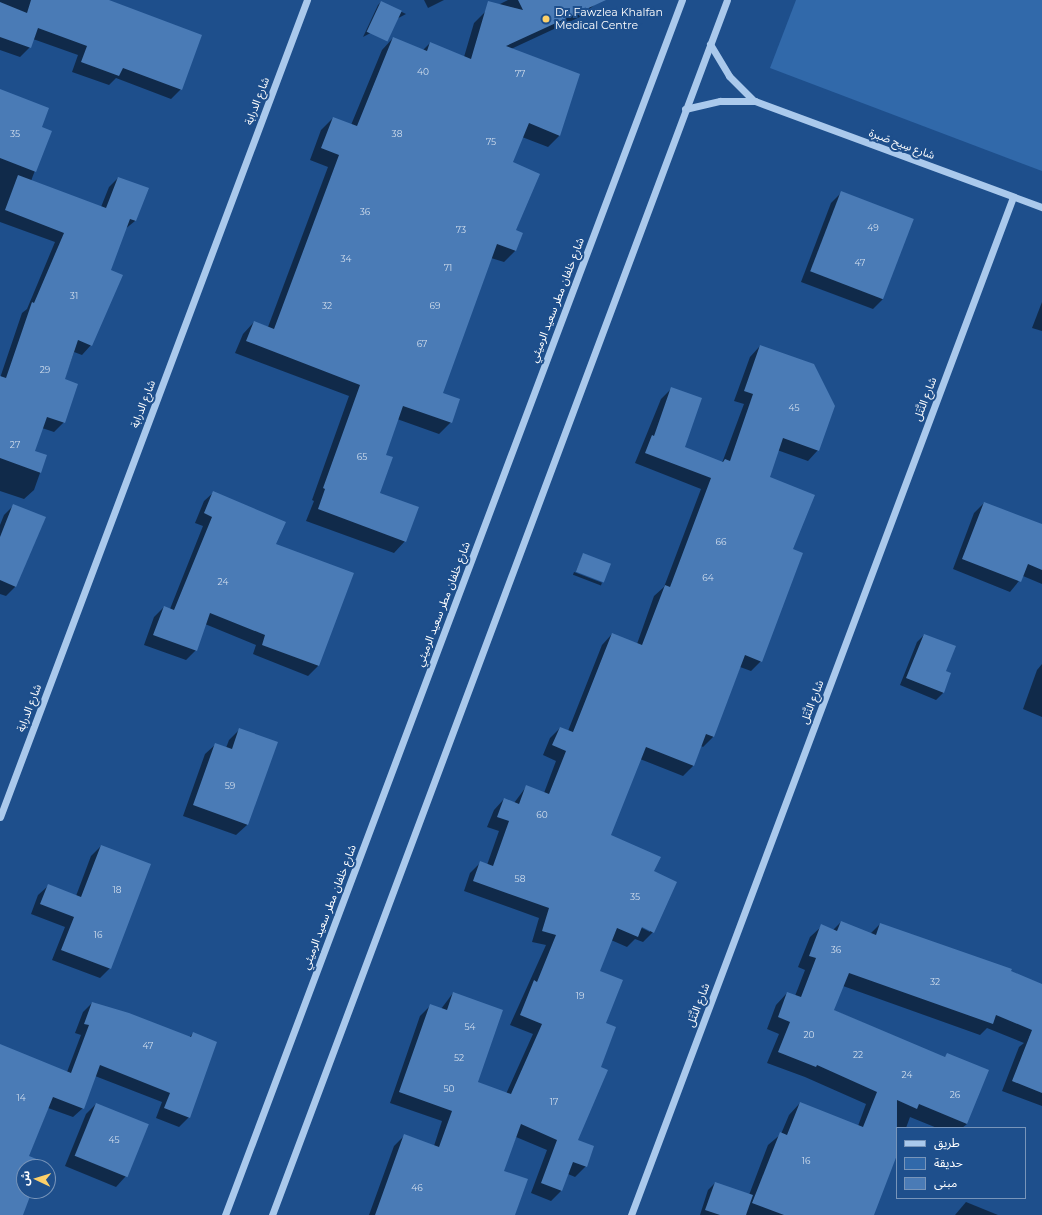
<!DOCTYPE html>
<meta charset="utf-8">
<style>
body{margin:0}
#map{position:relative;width:1042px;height:1215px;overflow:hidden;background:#1e4f8c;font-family:Montserrat,"Noto Sans Arabic",sans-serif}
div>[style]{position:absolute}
.green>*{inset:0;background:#3169aa}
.shadow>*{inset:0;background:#0007;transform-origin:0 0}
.building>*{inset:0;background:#4a7bb6;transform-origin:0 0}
.minor>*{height:7px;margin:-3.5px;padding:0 3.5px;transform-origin:3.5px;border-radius:3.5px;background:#aac9ec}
.dots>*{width:11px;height:11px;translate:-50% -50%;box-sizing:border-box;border:2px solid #1e4f8c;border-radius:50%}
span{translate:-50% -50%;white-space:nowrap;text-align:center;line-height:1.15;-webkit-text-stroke:4px #1e4f8c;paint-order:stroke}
.number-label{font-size:9px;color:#d2deed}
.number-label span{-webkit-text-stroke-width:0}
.poi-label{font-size:11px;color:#fff}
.left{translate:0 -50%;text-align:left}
.street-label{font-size:11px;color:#fff}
.legend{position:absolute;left:896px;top:1127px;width:130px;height:72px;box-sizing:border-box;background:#1e4f8c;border:1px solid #7895ba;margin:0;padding:5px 7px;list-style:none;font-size:12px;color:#fff}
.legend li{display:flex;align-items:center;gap:8px;height:20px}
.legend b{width:20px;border:1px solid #7895ba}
.north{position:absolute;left:16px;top:1159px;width:40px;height:40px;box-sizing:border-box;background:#1e4f8c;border:1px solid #7895ba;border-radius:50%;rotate:274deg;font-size:11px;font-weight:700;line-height:16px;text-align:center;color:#fff}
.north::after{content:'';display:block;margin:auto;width:14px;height:18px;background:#fcd069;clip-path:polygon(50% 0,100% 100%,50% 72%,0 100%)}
</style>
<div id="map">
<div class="green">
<i style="clip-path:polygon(796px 0,1042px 0,1042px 171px,770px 68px)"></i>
</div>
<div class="shadow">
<i style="clip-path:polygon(0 0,106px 0,181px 89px,171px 99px,116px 78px,109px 85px,72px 72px,78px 55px,33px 39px,30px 47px,20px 57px,0 50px)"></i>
<i style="clip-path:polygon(424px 0,444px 0,428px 8px)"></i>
<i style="clip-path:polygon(508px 0,592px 0,594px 5px,582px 16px,511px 49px,560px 135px,548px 147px,522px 137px,512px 163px,516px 250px,504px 262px,491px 258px,442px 393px,451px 422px,439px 434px,397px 419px,385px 455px,378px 493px,405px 541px,394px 553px,306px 521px,314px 501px,312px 500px,349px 396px,235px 353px,243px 334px,254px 322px,268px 327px,328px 167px,310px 160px,321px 130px,333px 118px,351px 125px,382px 50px,393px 38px,423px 50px,430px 43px,464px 57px,474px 23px,486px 11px)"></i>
<i style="clip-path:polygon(381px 2px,406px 14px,363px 37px,378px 5px)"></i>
<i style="clip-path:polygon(0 90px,40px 128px,50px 131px,31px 181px,101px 207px,109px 187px,118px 178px,147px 189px,135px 221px,124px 230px,110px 270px,91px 345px,82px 355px,74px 352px,64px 380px,64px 422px,54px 432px,42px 428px,34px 452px,46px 456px,34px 490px,24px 499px,0 491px,0 378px,22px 313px,27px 309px,55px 242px,0 222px)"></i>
<i style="clip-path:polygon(841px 193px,883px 299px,873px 309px,801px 282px,831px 203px)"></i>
<i style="clip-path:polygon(1042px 302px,1042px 331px,1032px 328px)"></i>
<i style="clip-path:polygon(evenodd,760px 346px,818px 450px,808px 461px,777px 450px,768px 477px,792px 550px,761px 661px,751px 671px,740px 667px,713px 737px,703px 747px,701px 746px,693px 766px,683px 776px,640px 759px,610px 835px,653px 872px,653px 932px,643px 942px,635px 939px,627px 947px,611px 940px,599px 971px,605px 1024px,599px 1068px,577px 1141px,586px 1166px,575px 1177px,568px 1174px,561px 1191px,551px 1201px,531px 1193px,547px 1150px,516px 1137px,502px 1171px,514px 1215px,369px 1215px,394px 1146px,405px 1135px,434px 1146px,442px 1121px,390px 1103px,420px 1016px,431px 1005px,441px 1009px,453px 993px,476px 1082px,506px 1094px,533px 1034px,510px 1025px,546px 945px,532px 942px,539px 918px,464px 891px,470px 873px,481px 862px,487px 865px,499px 831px,487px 827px,494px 810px,504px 799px,514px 803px,526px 787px,544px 793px,556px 761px,543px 755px,550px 738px,560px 728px,568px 731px,602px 645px,612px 634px,637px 644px,654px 596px,664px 587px,701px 489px,635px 463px,661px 399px,672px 388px,683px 448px,722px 463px,744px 404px,734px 401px,750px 357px,760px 346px,638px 924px,650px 930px,650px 932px,638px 926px,638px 924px)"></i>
<i style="clip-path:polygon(214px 492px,275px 545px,352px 574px,318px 666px,308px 676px,253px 654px,256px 645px,205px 624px,196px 650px,186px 660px,144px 645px,154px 617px,164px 607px,170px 609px,203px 526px,195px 523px,204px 501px)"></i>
<i style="clip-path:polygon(984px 503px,1042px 525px,1042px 584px,1023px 576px,1010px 592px,953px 569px,974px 513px)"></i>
<i style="clip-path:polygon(14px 505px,16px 586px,6px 596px,0 594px,0 525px,4px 515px)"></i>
<i style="left:583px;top:554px;width:29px;height:18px;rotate:22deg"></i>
<i style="left:574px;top:572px;width:30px;height:3px;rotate:21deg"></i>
<i style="clip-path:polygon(924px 635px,945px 671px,950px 673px,943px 693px,936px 700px,900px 685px,917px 642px)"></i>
<i style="clip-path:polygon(1042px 664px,1042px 717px,1023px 709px,1037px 670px)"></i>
<i style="clip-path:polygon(240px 729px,277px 743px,247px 825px,236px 835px,183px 816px,205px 754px,216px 744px,226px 748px,229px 740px)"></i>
<i style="clip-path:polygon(101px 846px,110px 968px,100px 978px,52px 960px,65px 927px,31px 914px,38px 895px,48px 886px,76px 896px,91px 856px)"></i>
<i style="clip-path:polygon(841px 922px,870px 934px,880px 924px,1042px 986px,1042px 1014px,1035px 1031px,1029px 1037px,1042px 1042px,1042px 1106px,1002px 1091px,1019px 1047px,1024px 1043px,987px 1028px,980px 1035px,843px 986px,833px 1010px,944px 1058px,947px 1055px,967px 1124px,962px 1128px,937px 1128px,910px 1117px,906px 1128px,897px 1128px,897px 1152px,873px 1215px,700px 1215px,708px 1190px,715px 1183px,749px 1195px,768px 1145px,781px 1134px,789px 1115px,800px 1103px,858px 1126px,866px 1104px,805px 1077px,767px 1063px,779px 1034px,767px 1029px,776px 1005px,787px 993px,795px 996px,805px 970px,798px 967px,810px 937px,822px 926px,833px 930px)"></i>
<i style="clip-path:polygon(92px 1003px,189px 1038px,193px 1033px,189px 1117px,179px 1127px,156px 1118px,162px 1102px,95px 1076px,83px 1108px,73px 1117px,48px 1108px,28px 1157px,40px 1167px,24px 1167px,24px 1191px,31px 1191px,22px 1215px,0 1215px,0 1046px,67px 1072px,81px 1035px,75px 1033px,83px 1012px)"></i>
<i style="clip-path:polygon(96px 1104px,126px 1176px,116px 1187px,65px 1166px,86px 1114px)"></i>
<i style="clip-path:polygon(966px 1202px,998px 1215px,955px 1215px)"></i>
</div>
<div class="building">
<i style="clip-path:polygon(31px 0,109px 0,202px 35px,182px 90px,123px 68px,119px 76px,81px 62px,87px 46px,38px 28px,31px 48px,0 37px,0 2px,27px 13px)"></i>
<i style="clip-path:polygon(518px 0,606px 0,506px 46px,580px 74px,560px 136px,529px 123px,513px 162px,540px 174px,516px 230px,523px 233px,516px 251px,497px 244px,443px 393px,460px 399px,452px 423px,403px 406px,386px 455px,393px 457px,380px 493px,419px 507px,406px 542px,318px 509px,325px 489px,323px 488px,360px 385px,246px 341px,254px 321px,274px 329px,339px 155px,321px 148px,333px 117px,357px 126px,393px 37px,427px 51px,430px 42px,471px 59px,488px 1px,523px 10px)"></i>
<i style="left:381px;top:1px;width:23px;height:34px;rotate:25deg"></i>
<i style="clip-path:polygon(0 89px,49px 108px,42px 127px,52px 131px,36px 172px,0 158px)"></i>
<i style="clip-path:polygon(18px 175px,106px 208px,118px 177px,149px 188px,136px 221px,130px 219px,111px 270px,123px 275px,92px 346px,78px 340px,65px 379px,78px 384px,65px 423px,47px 417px,35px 451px,47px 455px,41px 473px,0 458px,0 376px,6px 378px,32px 302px,34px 303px,64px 233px,5px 210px)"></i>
<i style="left:841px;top:191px;width:78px;height:86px;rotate:21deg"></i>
<i style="clip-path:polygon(760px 345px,814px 364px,835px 406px,819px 451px,783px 438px,770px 477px,815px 495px,793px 549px,803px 553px,762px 662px,745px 655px,714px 737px,706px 734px,694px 766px,646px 747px,611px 835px,661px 857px,654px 871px,677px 882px,654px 933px,642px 927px,638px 937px,617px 928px,600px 971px,623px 980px,606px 1023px,616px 1027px,601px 1067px,608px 1070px,578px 1140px,594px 1146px,587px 1167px,573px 1162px,562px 1191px,541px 1183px,557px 1140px,521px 1124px,504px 1171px,528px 1179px,515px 1215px,375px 1215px,404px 1134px,439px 1147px,452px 1111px,399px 1092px,430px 1004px,447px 1010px,453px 992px,503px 1010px,478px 1082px,511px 1094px,542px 1024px,520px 1015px,534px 980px,537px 982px,556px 935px,542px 931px,549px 908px,473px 881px,480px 861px,493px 866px,509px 821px,497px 817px,504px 798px,519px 804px,526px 785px,549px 794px,566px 751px,552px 745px,560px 727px,573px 732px,612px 633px,642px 645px,665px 585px,670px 587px,711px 478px,645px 453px,652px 435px,654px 436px,671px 387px,702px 398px,685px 447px,723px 462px,725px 459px,730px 461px,753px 394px,744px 391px)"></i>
<i style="clip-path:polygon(213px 491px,286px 522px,276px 544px,354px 573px,319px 666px,262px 645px,265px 635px,210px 613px,197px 651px,153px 635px,164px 606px,174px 610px,212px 517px,204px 513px)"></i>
<i style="clip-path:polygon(984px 502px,1042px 524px,1042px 570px,1028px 564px,1021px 582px,962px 559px)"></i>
<i style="clip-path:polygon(13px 504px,46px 517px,16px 587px,0 580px,0 537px)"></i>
<i style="left:583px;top:553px;width:30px;height:20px;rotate:21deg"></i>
<i style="clip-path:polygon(924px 634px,956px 646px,946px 671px,951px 673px,944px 693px,906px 678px)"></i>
<i style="clip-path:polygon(239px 728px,278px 742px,248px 825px,193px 805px,215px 743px,232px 749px)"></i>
<i style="clip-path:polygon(101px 845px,151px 864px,111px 969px,61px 950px,74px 917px,40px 904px,48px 884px,81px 897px)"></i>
<i style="clip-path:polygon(841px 921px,876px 935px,880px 923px,1012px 969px,1011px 971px,1042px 984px,1042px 1093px,1012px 1081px,1032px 1030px,996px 1015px,993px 1024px,849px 973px,834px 1010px,945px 1057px,947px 1053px,989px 1070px,967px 1124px,919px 1104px,917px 1109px,897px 1100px,897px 1155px,874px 1215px,784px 1215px,752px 1203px,780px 1132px,787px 1135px,800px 1102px,863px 1127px,877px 1092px,817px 1065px,816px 1067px,778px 1052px,790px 1022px,778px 1017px,787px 992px,801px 997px,816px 958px,809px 956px,821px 924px,837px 931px)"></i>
<i style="clip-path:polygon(92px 1002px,129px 1013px,191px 1037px,193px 1032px,217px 1042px,190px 1118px,164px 1108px,170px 1093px,100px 1065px,84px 1109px,53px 1097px,29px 1156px,44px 1162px,42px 1167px,24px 1167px,24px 1191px,32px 1191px,23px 1215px,0 1215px,0 1044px,71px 1073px,89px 1025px,84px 1024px)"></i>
<i style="left:96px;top:1103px;width:57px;height:57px;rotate:22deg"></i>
<i style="clip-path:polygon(715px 1182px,753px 1195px,746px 1215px,720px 1215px,705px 1210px)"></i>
</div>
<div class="minor">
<i style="left:710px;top:44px;width:37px;rotate:59deg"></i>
<i style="left:729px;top:76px;width:35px;rotate:45deg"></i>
<i style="left:685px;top:109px;width:36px;rotate:-13deg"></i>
<i style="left:720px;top:101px;width:35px"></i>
<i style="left:755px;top:101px;width:306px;rotate:20.3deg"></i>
<i style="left:0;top:817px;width:873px;rotate:-69.41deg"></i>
<i style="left:225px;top:1215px;width:1298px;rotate:-69.39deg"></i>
<i style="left:272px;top:1215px;width:1297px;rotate:-69.47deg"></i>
<i style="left:631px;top:1215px;width:1087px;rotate:-69.43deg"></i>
</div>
<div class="dots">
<i style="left:546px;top:19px;background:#fcd069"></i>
</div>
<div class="number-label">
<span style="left:423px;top:72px">40</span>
<span style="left:520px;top:74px">77</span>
<span style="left:15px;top:134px">35</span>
<span style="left:397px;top:134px">38</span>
<span style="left:491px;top:142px">75</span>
<span style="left:365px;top:212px">36</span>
<span style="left:873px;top:228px">49</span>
<span style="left:461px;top:230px">73</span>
<span style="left:346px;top:259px">34</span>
<span style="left:860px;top:263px">47</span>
<span style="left:448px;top:268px">71</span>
<span style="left:74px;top:296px">31</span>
<span style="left:327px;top:306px">32</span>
<span style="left:435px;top:306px">69</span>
<span style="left:422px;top:344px">67</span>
<span style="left:45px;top:370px">29</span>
<span style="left:794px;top:408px">45</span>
<span style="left:15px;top:445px">27</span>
<span style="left:362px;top:457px">65</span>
<span style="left:721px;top:542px">66</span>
<span style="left:708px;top:578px">64</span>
<span style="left:223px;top:582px">24</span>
<span style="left:230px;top:786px">59</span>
<span style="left:542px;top:815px">60</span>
<span style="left:520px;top:879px">58</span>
<span style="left:117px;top:890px">18</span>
<span style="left:635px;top:897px">35</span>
<span style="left:98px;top:935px">16</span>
<span style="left:836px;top:950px">36</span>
<span style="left:935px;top:982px">32</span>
<span style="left:580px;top:996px">19</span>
<span style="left:470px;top:1027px">54</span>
<span style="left:809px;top:1035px">20</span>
<span style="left:148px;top:1046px">47</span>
<span style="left:858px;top:1055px">22</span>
<span style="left:459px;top:1058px">52</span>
<span style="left:907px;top:1075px">24</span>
<span style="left:449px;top:1089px">50</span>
<span style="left:955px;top:1095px">26</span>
<span style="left:21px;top:1098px">14</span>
<span style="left:554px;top:1102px">17</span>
<span style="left:114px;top:1140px">45</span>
<span style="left:806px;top:1161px">16</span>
<span style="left:417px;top:1188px">46</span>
</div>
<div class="poi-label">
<span class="left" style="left:555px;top:19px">Dr. Fawzlea Khalfan<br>Medical Centre</span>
</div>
<div class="street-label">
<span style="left:257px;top:101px;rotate:-69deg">شارع الدرابة</span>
<span style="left:902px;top:144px;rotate:20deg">شارع سِيح صَبرة</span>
<span style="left:557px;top:300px;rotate:-69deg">شارع خلفان مطر سعيد الرميثي</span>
<span style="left:925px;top:399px;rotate:-69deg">شارع النَّتَل</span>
<span style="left:143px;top:404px;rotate:-69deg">شارع الدرابة</span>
<span style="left:443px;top:604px;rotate:-69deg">شارع خلفان مطر سعيد الرميثي</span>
<span style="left:812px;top:702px;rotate:-69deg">شارع النَّتَل</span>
<span style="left:29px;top:708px;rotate:-69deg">شارع الدرابة</span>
<span style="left:329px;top:907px;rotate:-69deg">شارع خلفان مطر سعيد الرميثي</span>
<span style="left:698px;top:1005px;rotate:-69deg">شارع النَّتَل</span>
</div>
<ul class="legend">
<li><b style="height:5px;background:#aac9ec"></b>طريق</li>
<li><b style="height:11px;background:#3169aa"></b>حديقة</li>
<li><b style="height:11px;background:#4a7bb6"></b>مبنى</li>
</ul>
<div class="north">ش</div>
</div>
